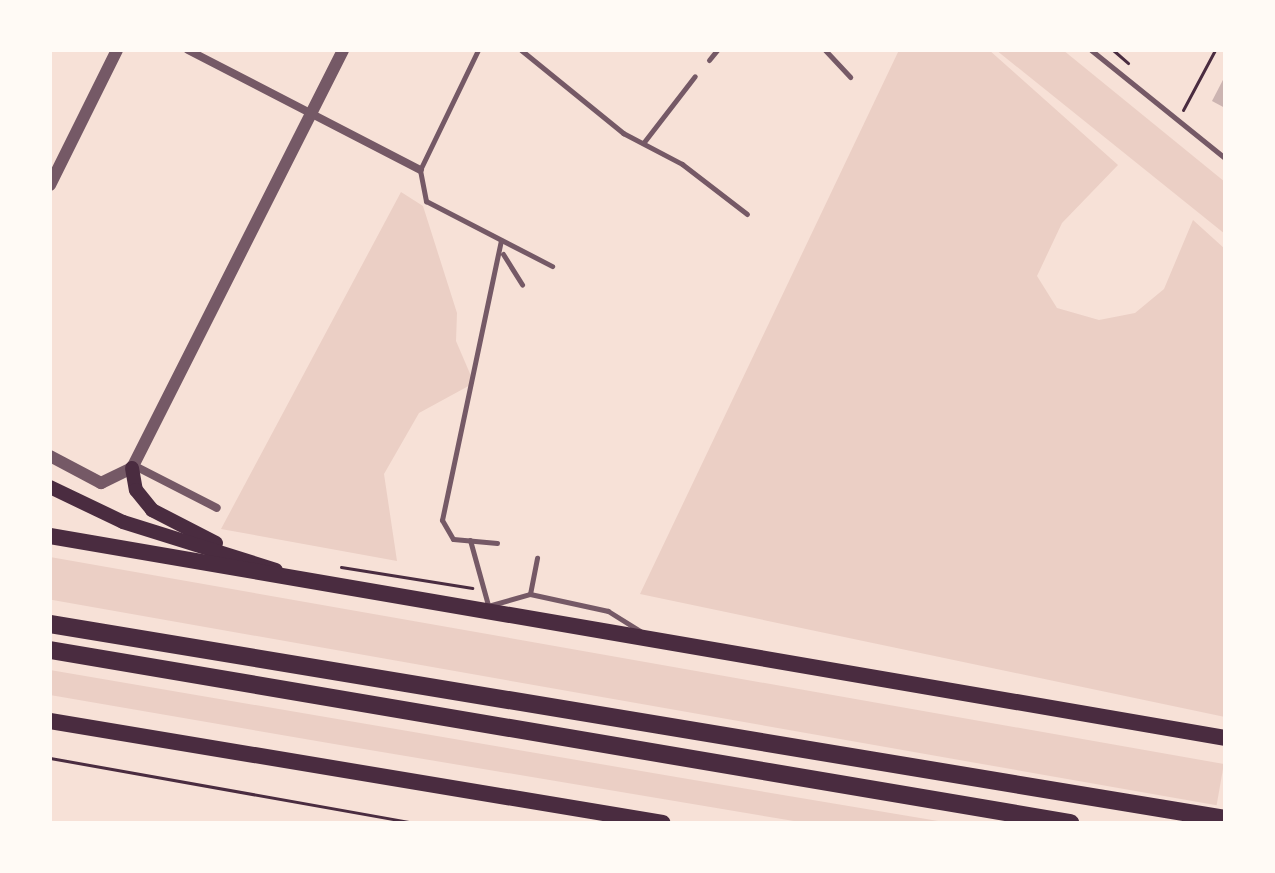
<!DOCTYPE html>
<style>
body{margin:0}
#map{position:relative;width:1275px;height:873px;overflow:hidden;background:#f7e1d7;font-family:"Public Sans",sans-serif}
div>[style]{position:absolute}
.green>*{inset:0;background:#ebcfc5;transform-origin:0 0}
.building>*{inset:0;background:#ccb4b1}
.path>*{height:3px;margin:-1.5px;padding:0 1.5px;transform-origin:1.5px;border-radius:1.5px;background:#4a2c40}
.service>*{height:5px;margin:-2.5px;padding:0 2.5px;transform-origin:2.5px;border-radius:2.5px;background:#755966}
.minor>*{height:8px;margin:-4px;padding:0 4px;transform-origin:4px;border-radius:4px;background:#755966}
.tertiary>*{height:12px;margin:-6px;padding:0 6px;transform-origin:6px;border-radius:6px;background:#755966}
.secondary>*{height:14px;margin:-7px;padding:0 7px;transform-origin:7px;border-radius:7px;background:#4a2c40}
.trunk>*{height:16px;margin:-8px;padding:0 8px;transform-origin:8px;border-radius:8px;background:#4a2c40}
.motorway>*{height:18px;margin:-9px;padding:0 9px;transform-origin:9px;border-radius:9px;background:#4a2c40}
span{translate:-50% -50%;white-space:nowrap;text-align:center;line-height:1.15;-webkit-text-stroke:7px #fffaf5;paint-order:stroke}
.frame{position:absolute;inset:0;border:52px solid #fffaf5;pointer-events:none}
</style>
<div id="map">
<div class="green">
<i style="clip-path:polygon(899px 50px,989px 50px,1118px 165px,1062px 223px,1037px 276px,1057px 308px,1099px 320px,1135px 313px,1164px 289px,1193px 220px,1225px 249px,1225px 717px,640px 594px)"></i>
<i style="clip-path:polygon(996px 50px,1063px 50px,1225px 182px,1225px 234px)"></i>
<i style="clip-path:polygon(401px 192px,423px 206px,457px 313px,456px 341px,474px 383px,419px 413px,384px 474px,397px 561px,221px 529px)"></i>
<i style="left:50px;top:557px;width:1192px;height:42px;rotate:10deg"></i>
<i style="clip-path:polygon(50px 670px,688px 779px,950px 823px,806px 823px,340px 745px,50px 695px)"></i>
</div>
<div class="building">
<i style="clip-path:polygon(1225px 76px,1225px 108px,1212px 101px)"></i>
</div>
<div class="path">
<i style="left:1113px;top:50px;width:20px;rotate:41deg"></i>
<i style="left:1183px;top:110px;width:68px;rotate:-61.9deg"></i>
<i style="left:341px;top:567px;width:133px;rotate:9.1deg"></i>
<i style="left:50px;top:758px;width:370px;rotate:10.1deg"></i>
</div>
<div class="service">
<i style="left:478px;top:50px;width:133px;rotate:115.8deg"></i>
<i style="left:420px;top:170px;width:32px;rotate:79deg"></i>
<i style="left:426px;top:201px;width:142px;rotate:27.3deg"></i>
<i style="left:521px;top:50px;width:132px;rotate:39.1deg"></i>
<i style="left:623px;top:133px;width:67px;rotate:27.7deg"></i>
<i style="left:682px;top:164px;width:82px;rotate:37.6deg"></i>
<i style="left:825px;top:50px;width:37px;rotate:47deg"></i>
<i style="left:1091px;top:50px;width:172px;rotate:38.9deg"></i>
<i style="left:709px;top:60px;width:13px;rotate:-51deg"></i>
<i style="left:644px;top:142px;width:83px;rotate:-52.3deg"></i>
<i style="left:503px;top:254px;width:36px;rotate:58deg"></i>
<i style="left:470px;top:540px;width:67px;rotate:74.5deg"></i>
<i style="left:497px;top:543px;width:44px;rotate:-174.8deg"></i>
<i style="left:453px;top:539px;width:22px;rotate:-120deg"></i>
<i style="left:442px;top:520px;width:286px;rotate:-78.1deg"></i>
<i style="left:530px;top:594px;width:37px;rotate:-79deg"></i>
<i style="left:488px;top:606px;width:44px;rotate:-15.9deg"></i>
<i style="left:530px;top:594px;width:80px;rotate:12.3deg"></i>
<i style="left:608px;top:611px;width:38px;rotate:32deg"></i>
</div>
<div class="minor">
<i style="left:188px;top:50px;width:261px;rotate:27.3deg"></i>
<i style="left:133px;top:465px;width:94px;rotate:27.1deg"></i>
</div>
<div class="tertiary">
<i style="left:50px;top:185px;width:151px;rotate:-63.6deg"></i>
<i style="left:50px;top:456px;width:58px;rotate:27.9deg"></i>
<i style="left:101px;top:483px;width:34px;rotate:-26deg"></i>
<i style="left:132px;top:468px;width:468px;rotate:-63.2deg"></i>
</div>
<div class="secondary">
<i style="left:132px;top:468px;width:22px;rotate:80deg"></i>
<i style="left:136px;top:490px;width:26px;rotate:51deg"></i>
<i style="left:152px;top:510px;width:72px;rotate:27.3deg"></i>
<i style="left:50px;top:487px;width:81px;rotate:25.6deg"></i>
<i style="left:123px;top:522px;width:160px;rotate:17.4deg"></i>
</div>
<div class="trunk">
<i style="left:50px;top:536px;width:1192px;rotate:9.75deg"></i>
<i style="left:50px;top:721px;width:621px;rotate:9.45deg"></i>
</div>
<div class="motorway">
<i style="left:50px;top:624px;width:1191px;rotate:9.42deg"></i>
<i style="left:50px;top:650px;width:1035px;rotate:9.63deg"></i>
</div>
<div class="frame"></div>
</div>
